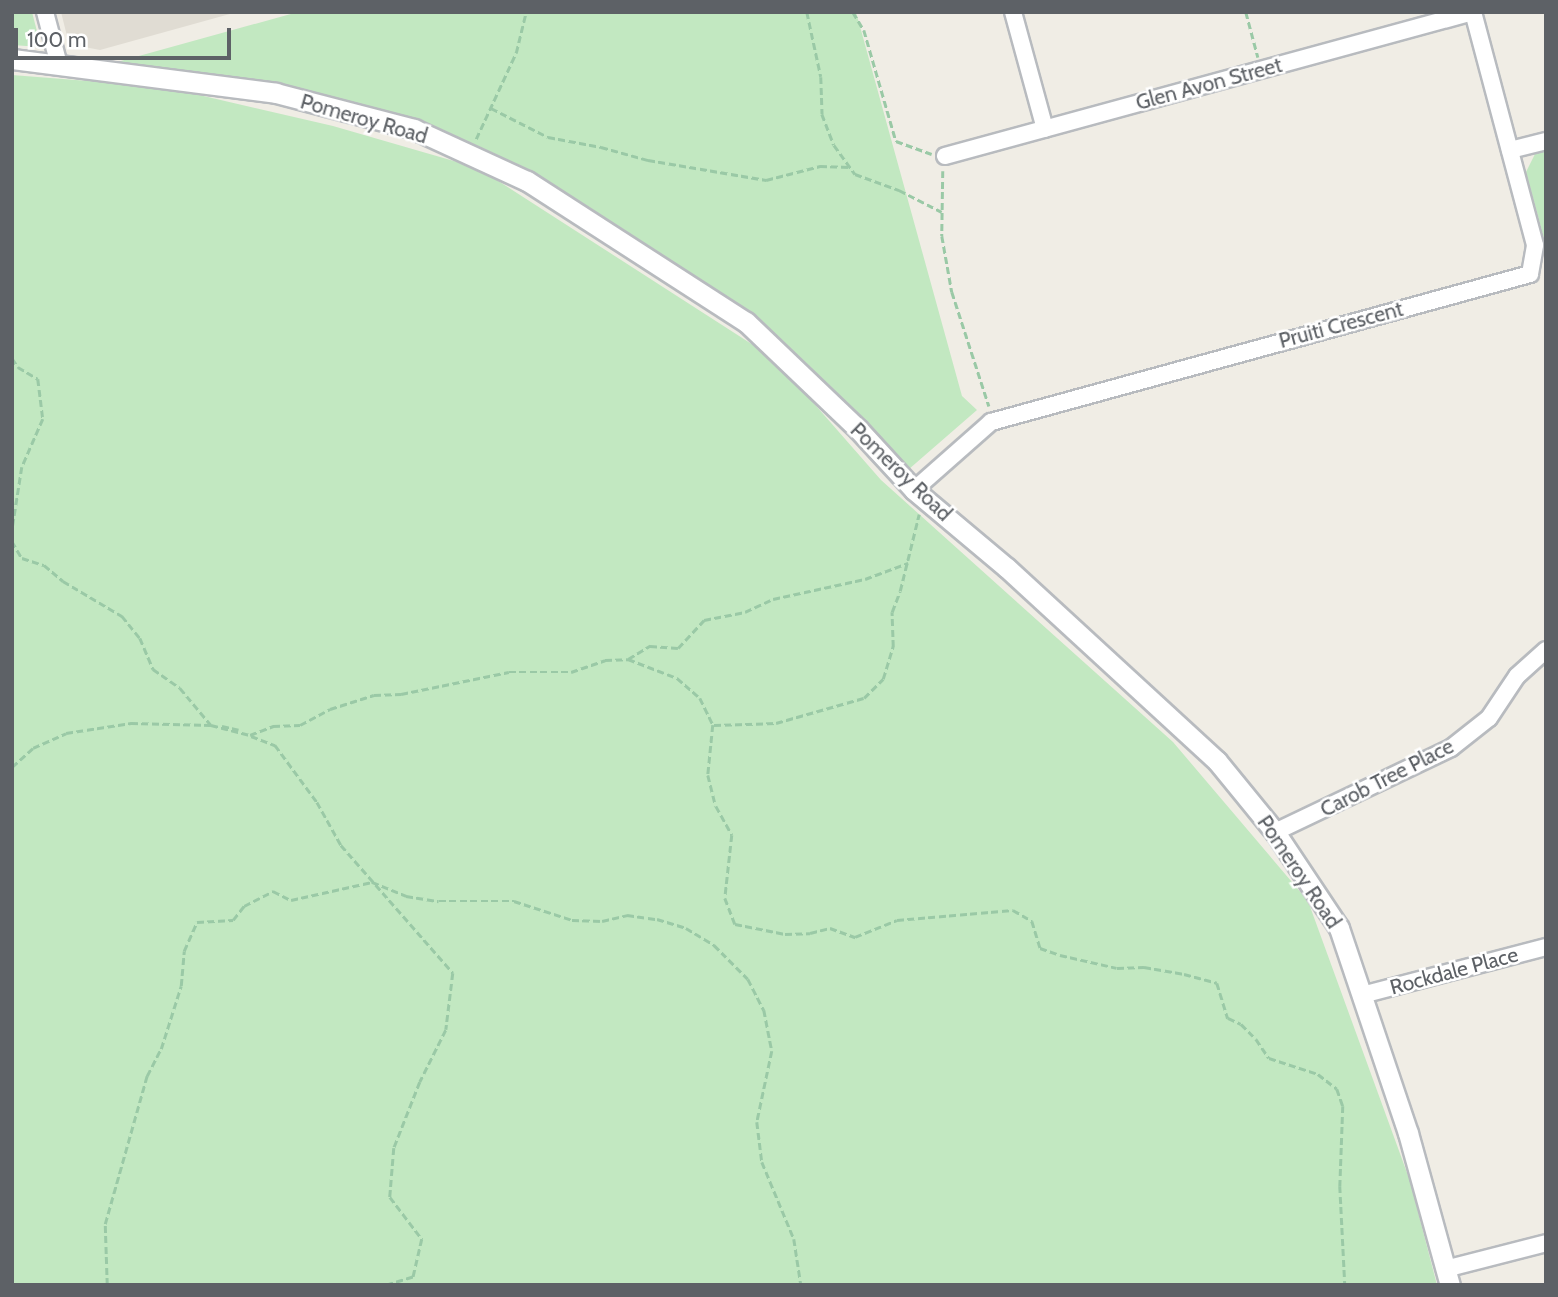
<!DOCTYPE html>
<style>
body{margin:0}
#map{position:relative;width:1558px;height:1297px;overflow:hidden;background:#f0ede5;font-family:Cabin,sans-serif}
div>[style]{position:absolute}
.education>*{inset:0;background:#e0dcd3}
.green>*{inset:0;background:#c2e8c1}
.path>*{height:2.5px;margin-top:-1.25px;transform-origin:0;background:repeating-linear-gradient(90deg,#9ac9a6 0 7px,transparent 0 10.5px)}
.roads{filter:drop-shadow(2px 0 #b8bbbf) drop-shadow(-2px 0 #b8bbbf) drop-shadow(0 2px #b8bbbf) drop-shadow(0 -2px #b8bbbf)}
.minor>*{height:16px;margin:-8px;padding:0 8px;transform-origin:8px;border-radius:8px;background:#fff}
.tertiary>*{height:19px;margin:-9.5px;padding:0 9.5px;transform-origin:9.5px;border-radius:9.5px;background:#fff}
span{translate:-50% -50%;white-space:nowrap;text-align:center;line-height:1.15;-webkit-text-stroke:5px #fff;paint-order:stroke}
.street-label{font-size:21px;color:#5d6166}
.frame{position:absolute;inset:0;border:14px solid #5d6166;pointer-events:none}
.scale{position:absolute;left:14px;top:28px;width:217px;height:32px;box-sizing:border-box;border:4px solid #5d6166;border-top:0;padding-left:9px;font-size:21px;line-height:24px;white-space:nowrap;color:#5d6166;-webkit-text-stroke:5px #fff;paint-order:stroke}
</style>
<div id="map">
<div class="education">
<i style="clip-path:polygon(61px 12px,237px 12px,100px 50px,69px 44px)"></i>
</div>
<div class="green">
<i style="clip-path:polygon(12px 12px,32px 12px,41px 47px,12px 45px)"></i>
<i style="clip-path:polygon(298px 12px,856px 12px,962px 396px,977px 410px,901px 476px,746px 322px,527px 181px,414px 129px,276px 93px,92px 69px)"></i>
<i style="clip-path:polygon(12px 75px,165px 87px,333px 126px,478px 168px,775px 359px,881px 480px,1173px 742px,1308px 901px,1410px 1181px,1437px 1285px,12px 1285px)"></i>
<i style="clip-path:polygon(1546px 151px,1546px 246px,1526px 172px,1535px 154px)"></i>
</div>
<div class="path">
<i style="left:807px;top:12px;width:66px;rotate:77.8deg"></i>
<i style="left:821px;top:77px;width:37px;rotate:88deg"></i>
<i style="left:822px;top:114px;width:33px;rotate:69deg"></i>
<i style="left:834px;top:145px;width:36px;rotate:54deg"></i>
<i style="left:855px;top:174px;width:47px;rotate:20deg"></i>
<i style="left:899px;top:190px;width:48px;rotate:27.1deg"></i>
<i style="left:853px;top:12px;width:21px;rotate:59deg"></i>
<i style="left:864px;top:30px;width:116px;rotate:73.9deg"></i>
<i style="left:896px;top:141px;width:38px;rotate:20deg"></i>
<i style="left:1246px;top:12px;width:47px;rotate:75.1deg"></i>
<i style="left:491px;top:108px;width:64px;rotate:27deg"></i>
<i style="left:548px;top:137px;width:54px;rotate:10.7deg"></i>
<i style="left:601px;top:147px;width:49px;rotate:15.5deg"></i>
<i style="left:648px;top:160px;width:120px;rotate:9.6deg"></i>
<i style="left:766px;top:180px;width:56px;rotate:-14.5deg"></i>
<i style="left:820px;top:166px;width:30px;rotate:2deg"></i>
<i style="left:476px;top:139px;width:95px;rotate:-65.1deg"></i>
<i style="left:516px;top:53px;width:42px;rotate:-76.3deg"></i>
<i style="left:943px;top:171px;width:65px;rotate:90.9deg"></i>
<i style="left:942px;top:236px;width:57px;rotate:79.9deg"></i>
<i style="left:952px;top:292px;width:120px;rotate:72deg"></i>
<i style="left:12px;top:358px;width:11px;rotate:56deg"></i>
<i style="left:18px;top:367px;width:23px;rotate:31deg"></i>
<i style="left:38px;top:379px;width:40px;rotate:82.9deg"></i>
<i style="left:43px;top:419px;width:52px;rotate:113.6deg"></i>
<i style="left:22px;top:467px;width:65px;rotate:98.9deg"></i>
<i style="left:12px;top:541px;width:20px;rotate:60deg"></i>
<i style="left:22px;top:558px;width:23px;rotate:18deg"></i>
<i style="left:44px;top:565px;width:25px;rotate:40deg"></i>
<i style="left:63px;top:581px;width:69px;rotate:30.7deg"></i>
<i style="left:122px;top:616px;width:28px;rotate:51deg"></i>
<i style="left:140px;top:638px;width:34px;rotate:67deg"></i>
<i style="left:153px;top:669px;width:33px;rotate:35deg"></i>
<i style="left:180px;top:688px;width:48px;rotate:50deg"></i>
<i style="left:211px;top:725px;width:40px;rotate:14.4deg"></i>
<i style="left:250px;top:735px;width:25px;rotate:-21deg"></i>
<i style="left:273px;top:726px;width:27px;rotate:-2deg"></i>
<i style="left:300px;top:725px;width:34px;rotate:-28deg"></i>
<i style="left:330px;top:709px;width:46px;rotate:-17.7deg"></i>
<i style="left:374px;top:695px;width:27px;rotate:-2deg"></i>
<i style="left:401px;top:694px;width:110px;rotate:-11.5deg"></i>
<i style="left:509px;top:672px;width:62px"></i>
<i style="left:571px;top:672px;width:36px;rotate:-19deg"></i>
<i style="left:605px;top:660px;width:23px;rotate:-2deg"></i>
<i style="left:628px;top:659px;width:53px;rotate:21.2deg"></i>
<i style="left:677px;top:678px;width:30px;rotate:41deg"></i>
<i style="left:700px;top:698px;width:30px;rotate:64deg"></i>
<i style="left:713px;top:725px;width:50px;rotate:95.7deg"></i>
<i style="left:708px;top:775px;width:32px;rotate:76deg"></i>
<i style="left:716px;top:806px;width:33px;rotate:61deg"></i>
<i style="left:732px;top:835px;width:63px;rotate:96.3deg"></i>
<i style="left:725px;top:898px;width:28px;rotate:69deg"></i>
<i style="left:735px;top:924px;width:51px;rotate:11.3deg"></i>
<i style="left:785px;top:934px;width:25px;rotate:-2deg"></i>
<i style="left:810px;top:933px;width:21px;rotate:-14deg"></i>
<i style="left:830px;top:928px;width:27px;rotate:20deg"></i>
<i style="left:855px;top:937px;width:45px;rotate:-22deg"></i>
<i style="left:897px;top:920px;width:116px;rotate:-4.9deg"></i>
<i style="left:1013px;top:910px;width:22px;rotate:30deg"></i>
<i style="left:1032px;top:921px;width:28px;rotate:73deg"></i>
<i style="left:1040px;top:948px;width:21px;rotate:19deg"></i>
<i style="left:1060px;top:955px;width:58px;rotate:12.8deg"></i>
<i style="left:1117px;top:968px;width:27px;rotate:-2deg"></i>
<i style="left:1144px;top:967px;width:41px;rotate:9.9deg"></i>
<i style="left:1184px;top:974px;width:34px;rotate:15deg"></i>
<i style="left:1217px;top:983px;width:37px;rotate:73deg"></i>
<i style="left:1228px;top:1018px;width:14px;rotate:25deg"></i>
<i style="left:1241px;top:1024px;width:21px;rotate:45deg"></i>
<i style="left:1256px;top:1039px;width:23px;rotate:56deg"></i>
<i style="left:1269px;top:1058px;width:52px;rotate:18.1deg"></i>
<i style="left:1318px;top:1074px;width:24px;rotate:38deg"></i>
<i style="left:1337px;top:1089px;width:18px;rotate:71deg"></i>
<i style="left:1343px;top:1106px;width:80px;rotate:92.1deg"></i>
<i style="left:1340px;top:1186px;width:99px;rotate:87.1deg"></i>
<i style="left:628px;top:659px;width:26px;rotate:-31deg"></i>
<i style="left:650px;top:646px;width:28px;rotate:4deg"></i>
<i style="left:678px;top:648px;width:38px;rotate:-47deg"></i>
<i style="left:704px;top:620px;width:42px;rotate:-11deg"></i>
<i style="left:745px;top:612px;width:31px;rotate:-25deg"></i>
<i style="left:773px;top:599px;width:94px;rotate:-12.3deg"></i>
<i style="left:865px;top:579px;width:46px;rotate:-20.4deg"></i>
<i style="left:714px;top:725px;width:62px;rotate:-1.8deg"></i>
<i style="left:776px;top:723px;width:91px;rotate:-15.9deg"></i>
<i style="left:864px;top:698px;width:27px;rotate:-45deg"></i>
<i style="left:883px;top:679px;width:34px;rotate:-73deg"></i>
<i style="left:893px;top:647px;width:35px;rotate:-92deg"></i>
<i style="left:892px;top:612px;width:22px;rotate:-69deg"></i>
<i style="left:900px;top:591px;width:79px;rotate:-76.1deg"></i>
<i style="left:222px;top:726px;width:17px;rotate:13deg"></i>
<i style="left:251px;top:736px;width:26px;rotate:21deg"></i>
<i style="left:275px;top:745px;width:71px;rotate:53.6deg"></i>
<i style="left:317px;top:802px;width:49px;rotate:60.8deg"></i>
<i style="left:341px;top:845px;width:170px;rotate:48.8deg"></i>
<i style="left:453px;top:973px;width:57px;rotate:97deg"></i>
<i style="left:446px;top:1030px;width:58px;rotate:116.6deg"></i>
<i style="left:420px;top:1082px;width:71px;rotate:111.5deg"></i>
<i style="left:394px;top:1148px;width:49px;rotate:94.7deg"></i>
<i style="left:390px;top:1197px;width:53px;rotate:52.7deg"></i>
<i style="left:422px;top:1239px;width:39px;rotate:103deg"></i>
<i style="left:413px;top:1277px;width:28px;rotate:163deg"></i>
<i style="left:12px;top:767px;width:28px;rotate:-42deg"></i>
<i style="left:33px;top:748px;width:36px;rotate:-24deg"></i>
<i style="left:66px;top:733px;width:66px;rotate:-8.7deg"></i>
<i style="left:131px;top:723px;width:80px;rotate:1.4deg"></i>
<i style="left:107px;top:1285px;width:61px;rotate:-91.9deg"></i>
<i style="left:105px;top:1224px;width:154px;rotate:-74.2deg"></i>
<i style="left:147px;top:1076px;width:30px;rotate:-63deg"></i>
<i style="left:161px;top:1049px;width:66px;rotate:-72.4deg"></i>
<i style="left:181px;top:986px;width:35px;rotate:-85deg"></i>
<i style="left:184px;top:951px;width:32px;rotate:-66deg"></i>
<i style="left:197px;top:922px;width:36px;rotate:-3deg"></i>
<i style="left:233px;top:920px;width:18px;rotate:-52deg"></i>
<i style="left:244px;top:906px;width:33px;rotate:-27deg"></i>
<i style="left:273px;top:891px;width:20px;rotate:27deg"></i>
<i style="left:291px;top:900px;width:83px;rotate:-12.5deg"></i>
<i style="left:372px;top:882px;width:37px;rotate:22deg"></i>
<i style="left:406px;top:896px;width:33px;rotate:9deg"></i>
<i style="left:439px;top:901px;width:75px"></i>
<i style="left:514px;top:901px;width:61px;rotate:18.1deg"></i>
<i style="left:572px;top:920px;width:30px;rotate:2deg"></i>
<i style="left:602px;top:921px;width:26px;rotate:-13deg"></i>
<i style="left:627px;top:915px;width:30px;rotate:8deg"></i>
<i style="left:657px;top:919px;width:30px;rotate:17deg"></i>
<i style="left:686px;top:928px;width:33px;rotate:31deg"></i>
<i style="left:714px;top:945px;width:48px;rotate:45deg"></i>
<i style="left:748px;top:979px;width:35px;rotate:63deg"></i>
<i style="left:764px;top:1010px;width:42px;rotate:79deg"></i>
<i style="left:772px;top:1051px;width:73px;rotate:101.9deg"></i>
<i style="left:757px;top:1122px;width:40px;rotate:82.9deg"></i>
<i style="left:762px;top:1162px;width:83px;rotate:67.4deg"></i>
<i style="left:794px;top:1239px;width:47px;rotate:81.3deg"></i>
<i style="left:319px;top:1285px;width:18px"></i>
</div>
<div class="roads">
<div class="minor">
<i style="left:45px;top:12px;width:55px;rotate:75.2deg"></i>
<i style="left:1013px;top:12px;width:121px;rotate:74.7deg"></i>
<i style="left:1510px;top:150px;width:37px;rotate:-14deg"></i>
<i style="left:945px;top:156px;width:547px;rotate:-15.26deg"></i>
<i style="left:914px;top:490px;width:103px;rotate:-41.4deg"></i>
<i style="left:991px;top:422px;width:559px;rotate:-15.35deg"></i>
<i style="left:1530px;top:274px;width:29px;rotate:-80deg"></i>
<i style="left:1535px;top:245px;width:241px;rotate:-104.9deg"></i>
<i style="left:1275px;top:832px;width:195px;rotate:-25.5deg"></i>
<i style="left:1451px;top:748px;width:48px;rotate:-38.3deg"></i>
<i style="left:1489px;top:718px;width:50px;rotate:-56.3deg"></i>
<i style="left:1517px;top:676px;width:39px;rotate:-42deg"></i>
<i style="left:1362px;top:995px;width:190px;rotate:-14.6deg"></i>
<i style="left:1445px;top:1269px;width:104px;rotate:-14.4deg"></i>
</div>
<div class="tertiary">
<i style="left:12px;top:59px;width:266px;rotate:7.3deg"></i>
<i style="left:276px;top:93px;width:143px;rotate:14.6deg"></i>
<i style="left:414px;top:129px;width:124px;rotate:24.7deg"></i>
<i style="left:527px;top:181px;width:260px;rotate:32.8deg"></i>
<i style="left:746px;top:322px;width:155px;rotate:43.7deg"></i>
<i style="left:858px;top:429px;width:83px;rotate:47.4deg"></i>
<i style="left:914px;top:490px;width:121px;rotate:40deg"></i>
<i style="left:1007px;top:568px;width:285px;rotate:42.6deg"></i>
<i style="left:1217px;top:761px;width:92px;rotate:50.8deg"></i>
<i style="left:1275px;top:832px;width:115px;rotate:56.3deg"></i>
<i style="left:1339px;top:928px;width:216px;rotate:71.4deg"></i>
<i style="left:1408px;top:1133px;width:158px;rotate:74.6deg"></i>
</div>
</div>
<div class="street-label">
<span style="left:1209px;top:84px;rotate:-15deg">Glen Avon Street</span>
<span style="left:364px;top:119px;rotate:16deg">Pomeroy Road</span>
<span style="left:1341px;top:325px;rotate:-15deg">Pruiti Crescent</span>
<span style="left:901px;top:472px;rotate:44deg">Pomeroy Road</span>
<span style="left:1387px;top:778px;rotate:-27deg">Carob Tree Place</span>
<span style="left:1299px;top:872px;rotate:56deg">Pomeroy Road</span>
<span style="left:1454px;top:971px;rotate:-15deg">Rockdale Place</span>
</div>
<div class="frame"></div>
<div class="scale">100 m</div>
</div>
